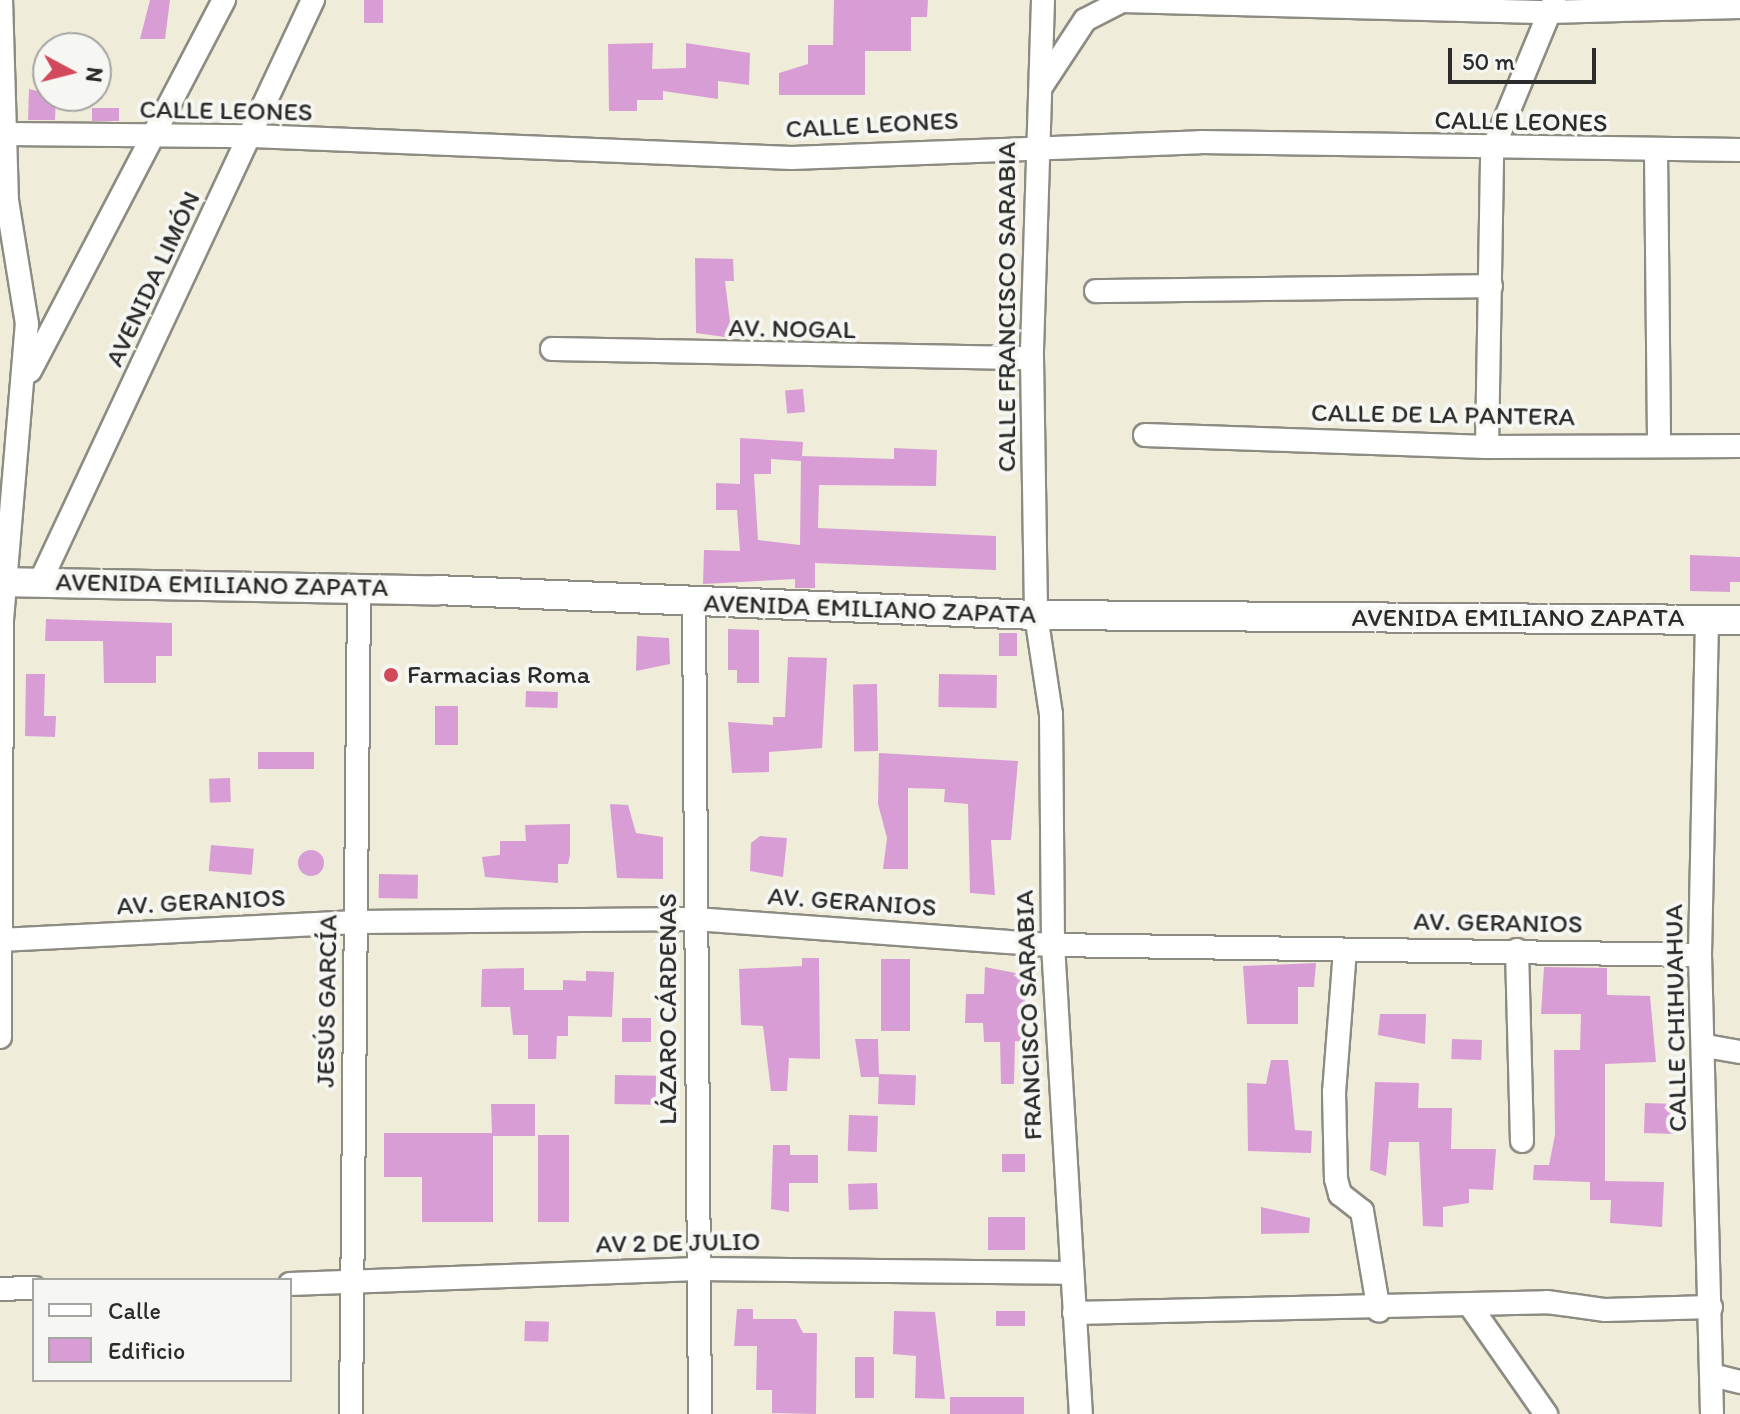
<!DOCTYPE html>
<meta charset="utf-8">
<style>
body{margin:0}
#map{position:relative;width:1740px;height:1414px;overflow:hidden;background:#efecda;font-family:Itim,sans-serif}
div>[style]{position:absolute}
.building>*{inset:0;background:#d99dd5;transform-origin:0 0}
.round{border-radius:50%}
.roads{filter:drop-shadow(2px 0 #8d8c82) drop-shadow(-2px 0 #8d8c82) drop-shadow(0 2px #8d8c82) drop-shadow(0 -2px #8d8c82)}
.minor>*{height:22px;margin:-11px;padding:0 11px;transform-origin:11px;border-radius:11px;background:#fff}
.major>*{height:28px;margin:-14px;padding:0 14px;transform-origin:14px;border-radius:14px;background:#fff}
.dots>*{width:22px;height:22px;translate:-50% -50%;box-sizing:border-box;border:4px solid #f6f6f2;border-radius:50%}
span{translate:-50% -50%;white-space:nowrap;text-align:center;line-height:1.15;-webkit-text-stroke:8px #f6f6f2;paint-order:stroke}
.street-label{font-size:26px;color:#2b2b2b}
.poi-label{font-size:26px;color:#2b2b2b}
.left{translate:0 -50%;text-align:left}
.legend{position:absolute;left:32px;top:1278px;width:260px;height:104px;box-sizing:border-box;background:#f6f6f2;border:2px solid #a5a5a2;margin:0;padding:10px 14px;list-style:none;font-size:24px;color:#2b2b2b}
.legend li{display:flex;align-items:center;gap:16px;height:40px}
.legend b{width:40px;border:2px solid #a5a5a2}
.north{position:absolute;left:32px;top:32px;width:80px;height:80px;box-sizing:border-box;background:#f6f6f2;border:2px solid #a5a5a2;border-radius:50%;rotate:97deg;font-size:22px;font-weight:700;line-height:32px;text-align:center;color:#2b2b2b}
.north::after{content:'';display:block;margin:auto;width:28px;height:36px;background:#d1495b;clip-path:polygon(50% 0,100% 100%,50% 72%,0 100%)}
.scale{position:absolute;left:1448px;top:48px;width:148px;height:36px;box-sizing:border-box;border:4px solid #2b2b2b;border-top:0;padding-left:10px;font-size:24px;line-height:28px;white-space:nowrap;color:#2b2b2b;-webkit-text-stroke:6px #f6f6f2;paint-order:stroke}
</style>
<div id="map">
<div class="building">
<i style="clip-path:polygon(150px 0,170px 0,165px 39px,140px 39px)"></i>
<i style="left:364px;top:0;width:19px;height:23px"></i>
<i style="clip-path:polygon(834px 0,928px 0,927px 17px,911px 17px,911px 51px,865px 51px,865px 95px,779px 95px,779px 73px,808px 64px,808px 45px,833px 45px)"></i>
<i style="clip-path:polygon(653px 43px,652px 69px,686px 68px,686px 43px,750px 53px,749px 85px,718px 81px,718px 99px,663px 91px,663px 100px,637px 100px,637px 111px,609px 111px,608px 44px)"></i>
<i style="clip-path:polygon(29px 89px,56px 96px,55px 120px,28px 120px)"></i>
<i style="left:92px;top:108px;width:27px;height:13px"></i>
<i style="clip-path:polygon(695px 258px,733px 259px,734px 281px,725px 281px,732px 338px,696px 333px)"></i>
<i style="left:803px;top:389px;width:23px;height:18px;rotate:85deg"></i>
<i style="clip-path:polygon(evenodd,740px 438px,803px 442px,802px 456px,894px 459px,894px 448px,937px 450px,936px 486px,819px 485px,818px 528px,996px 536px,996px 570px,815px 563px,815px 588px,795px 588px,795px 579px,703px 584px,704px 550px,740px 551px,737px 510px,716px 510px,716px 483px,740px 484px,740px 438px,771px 459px,801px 461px,800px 545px,758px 540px,754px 474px,771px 474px,771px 459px)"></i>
<i style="clip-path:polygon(1690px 555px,1740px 557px,1740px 582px,1730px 582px,1730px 592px,1690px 591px)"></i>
<i style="clip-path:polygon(46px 619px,172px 623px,172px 656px,156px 656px,156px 683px,104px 683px,103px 641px,45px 641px)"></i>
<i style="clip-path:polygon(728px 629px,759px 630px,759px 683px,737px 683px,737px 670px,728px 670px)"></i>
<i style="left:999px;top:633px;width:18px;height:23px"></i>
<i style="clip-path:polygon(637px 636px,669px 638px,670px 664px,636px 671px)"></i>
<i style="clip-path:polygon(788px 657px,827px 658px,822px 748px,769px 752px,769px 772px,732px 773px,728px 722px,773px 725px,773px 717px,785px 717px)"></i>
<i style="clip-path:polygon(26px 674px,45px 674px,44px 716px,56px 716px,55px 737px,25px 736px)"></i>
<i style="left:939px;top:674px;width:58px;height:33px;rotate:1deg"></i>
<i style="left:877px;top:684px;width:67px;height:24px;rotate:89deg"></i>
<i style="left:526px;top:691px;width:32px;height:16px;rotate:2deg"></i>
<i style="left:435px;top:706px;width:23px;height:39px"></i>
<i style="left:258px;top:752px;width:56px;height:17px"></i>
<i style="clip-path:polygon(879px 753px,1018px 761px,1011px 840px,991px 840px,995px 895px,970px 893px,968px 804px,944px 802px,945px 789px,908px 788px,908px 869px,883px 869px,887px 838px,878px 804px)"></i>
<i style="left:230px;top:778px;width:24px;height:21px;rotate:88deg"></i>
<i style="clip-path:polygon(610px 804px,628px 805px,636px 833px,663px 837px,663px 879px,617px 878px)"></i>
<i style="clip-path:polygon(570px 824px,570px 855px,568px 864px,558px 864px,558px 883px,485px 877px,482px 857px,500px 855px,500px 841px,526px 841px,525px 825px)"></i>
<i style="clip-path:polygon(760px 836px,787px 838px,783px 877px,750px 871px,751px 843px)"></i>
<i style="left:211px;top:845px;width:43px;height:26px;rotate:5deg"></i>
<i class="round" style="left:298px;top:850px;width:26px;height:26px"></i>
<i style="left:379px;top:874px;width:39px;height:24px;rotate:1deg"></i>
<i style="clip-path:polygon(802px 958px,819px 958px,820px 1059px,789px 1058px,787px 1091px,771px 1091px,763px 1026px,741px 1025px,739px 969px,802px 966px)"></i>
<i style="left:881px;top:959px;width:29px;height:72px"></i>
<i style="clip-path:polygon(1316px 963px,1314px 987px,1298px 987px,1298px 1024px,1247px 1024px,1243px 966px)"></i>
<i style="clip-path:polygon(985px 967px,1025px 975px,1025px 1042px,1015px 1041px,1014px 1084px,1001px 1084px,1000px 1042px,984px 1042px,983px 1023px,965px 1023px,966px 994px,984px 994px)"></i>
<i style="clip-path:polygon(1544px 967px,1607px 968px,1607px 995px,1650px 996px,1656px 1062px,1605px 1064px,1605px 1181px,1664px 1182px,1662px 1227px,1610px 1223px,1611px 1200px,1590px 1200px,1590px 1182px,1533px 1180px,1534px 1165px,1549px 1165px,1555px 1135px,1554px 1050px,1580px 1050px,1581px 1014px,1541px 1014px)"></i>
<i style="clip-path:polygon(524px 968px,524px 990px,563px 990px,563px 980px,586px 981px,586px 971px,614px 972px,612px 1017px,568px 1016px,568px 1036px,557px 1036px,556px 1059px,528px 1059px,528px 1035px,513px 1035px,510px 1007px,481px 1007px,482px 969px)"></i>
<i style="clip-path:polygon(1380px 1014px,1426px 1014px,1425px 1044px,1378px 1035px)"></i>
<i style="left:622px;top:1018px;width:29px;height:24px"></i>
<i style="clip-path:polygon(855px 1039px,878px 1039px,879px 1077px,861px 1077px)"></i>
<i style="left:1452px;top:1039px;width:30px;height:20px;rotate:2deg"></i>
<i style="clip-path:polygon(1271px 1060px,1288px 1060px,1295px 1130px,1312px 1131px,1311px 1153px,1248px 1151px,1247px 1083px,1266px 1084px)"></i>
<i style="left:879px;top:1074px;width:37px;height:30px;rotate:2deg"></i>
<i style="left:615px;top:1075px;width:41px;height:29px;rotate:1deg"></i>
<i style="clip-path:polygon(1375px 1082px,1419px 1083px,1418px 1108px,1452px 1108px,1451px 1149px,1496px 1149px,1493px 1190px,1469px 1189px,1469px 1203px,1443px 1207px,1443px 1227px,1423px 1226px,1419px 1142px,1389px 1142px,1386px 1176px,1370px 1170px)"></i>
<i style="left:1645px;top:1103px;width:32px;height:30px;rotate:2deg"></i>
<i style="clip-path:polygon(491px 1104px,535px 1104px,535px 1136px,493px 1136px,493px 1222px,422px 1222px,422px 1177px,384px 1177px,384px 1133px,492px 1133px)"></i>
<i style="left:849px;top:1115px;width:29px;height:36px;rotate:2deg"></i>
<i style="left:538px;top:1135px;width:31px;height:87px"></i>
<i style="clip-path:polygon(773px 1145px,790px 1145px,790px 1155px,818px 1155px,818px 1183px,789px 1183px,789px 1212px,771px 1209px)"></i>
<i style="left:1002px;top:1154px;width:23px;height:18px"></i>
<i style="left:877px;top:1183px;width:26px;height:29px;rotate:88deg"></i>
<i style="clip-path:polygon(1261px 1207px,1310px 1218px,1309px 1233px,1261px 1234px)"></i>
<i style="left:988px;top:1217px;width:37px;height:33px"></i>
<i style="clip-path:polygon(737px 1309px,753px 1309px,753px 1319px,796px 1319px,803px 1333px,817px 1333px,816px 1414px,772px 1413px,772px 1390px,756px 1390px,757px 1346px,734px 1346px)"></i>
<i style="clip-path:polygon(894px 1311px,935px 1312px,945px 1399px,915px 1398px,916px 1356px,893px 1354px)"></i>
<i style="left:996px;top:1311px;width:29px;height:15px"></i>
<i style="left:525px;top:1321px;width:24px;height:20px;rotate:2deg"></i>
<i style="left:855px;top:1357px;width:19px;height:41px"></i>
<i style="left:1024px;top:1397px;width:17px;height:74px;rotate:90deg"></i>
</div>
<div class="roads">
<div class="minor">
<i style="left:1043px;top:0;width:358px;rotate:91.8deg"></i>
<i style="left:1032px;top:358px;width:257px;rotate:89.1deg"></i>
<i style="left:1036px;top:615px;width:100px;rotate:81.4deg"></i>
<i style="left:1051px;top:714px;width:231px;rotate:89.5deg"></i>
<i style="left:1053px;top:945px;width:470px;rotate:86.6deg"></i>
<i style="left:1041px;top:87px;width:80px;rotate:-56.7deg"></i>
<i style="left:1085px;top:20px;width:42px;rotate:-27.2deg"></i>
<i style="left:1122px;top:1px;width:426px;rotate:1.5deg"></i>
<i style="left:1548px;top:12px;width:192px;rotate:-1.5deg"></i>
<i style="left:6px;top:134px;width:246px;rotate:0.5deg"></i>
<i style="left:252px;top:136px;width:540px;rotate:2.33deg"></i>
<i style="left:792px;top:158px;width:408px;rotate:-2.2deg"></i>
<i style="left:1200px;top:142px;width:540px;rotate:0.85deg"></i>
<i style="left:1656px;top:151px;width:295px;rotate:89.4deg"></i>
<i style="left:1096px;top:291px;width:395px;rotate:-0.7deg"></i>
<i style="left:552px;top:349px;width:480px;rotate:1.1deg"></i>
<i style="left:30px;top:371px;width:419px;rotate:-62.4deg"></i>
<i style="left:1145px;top:435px;width:342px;rotate:2deg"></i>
<i style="left:1487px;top:447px;width:253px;rotate:-0.2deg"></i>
<i style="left:1487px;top:447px;width:296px;rotate:-89deg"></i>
<i style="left:1492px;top:151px;width:162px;rotate:-67.5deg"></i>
<i style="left:41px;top:580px;width:641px;rotate:-64.88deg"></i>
<i style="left:694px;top:604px;width:810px;rotate:89.58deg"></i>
<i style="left:1707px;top:620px;width:335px;rotate:91.2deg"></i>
<i style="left:1700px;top:955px;width:459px;rotate:88.5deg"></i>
<i style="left:0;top:940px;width:357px;rotate:-2.9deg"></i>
<i style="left:357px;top:922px;width:338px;rotate:-0.5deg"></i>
<i style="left:695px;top:919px;width:359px;rotate:4.2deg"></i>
<i style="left:1053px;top:945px;width:647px;rotate:0.89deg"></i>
<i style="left:1345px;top:950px;width:142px;rotate:94.4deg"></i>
<i style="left:1334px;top:1092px;width:87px;rotate:88.7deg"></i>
<i style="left:1336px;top:1179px;width:16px;rotate:75deg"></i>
<i style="left:1340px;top:1194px;width:28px;rotate:38deg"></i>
<i style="left:1362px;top:1211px;width:101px;rotate:80.4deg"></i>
<i style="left:1517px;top:950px;width:191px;rotate:88.5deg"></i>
<i style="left:0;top:1037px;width:417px;rotate:-89.7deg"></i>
<i style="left:2px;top:620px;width:297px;rotate:-85.2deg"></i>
<i style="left:27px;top:324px;width:125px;rotate:-99.2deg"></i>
<i style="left:7px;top:201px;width:201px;rotate:-91.7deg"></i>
<i style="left:1706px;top:1046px;width:35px;rotate:10deg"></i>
<i style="left:290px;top:1284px;width:408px;rotate:-2.1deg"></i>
<i style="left:698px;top:1269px;width:370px;rotate:0.6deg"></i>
<i style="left:0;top:1289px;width:34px;rotate:-2deg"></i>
<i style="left:1471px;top:1307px;width:131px;rotate:55deg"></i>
<i style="left:1074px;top:1313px;width:473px;rotate:-1.3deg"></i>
<i style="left:1547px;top:1302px;width:59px;rotate:7.9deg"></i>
<i style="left:1605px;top:1310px;width:106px;rotate:-1.6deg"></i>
<i style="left:1712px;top:1375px;width:29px;rotate:14deg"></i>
<i style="left:351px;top:1414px;width:825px;rotate:-89.44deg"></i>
</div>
<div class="major">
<i style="left:0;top:582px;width:436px;rotate:1.1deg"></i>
<i style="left:436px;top:590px;width:601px;rotate:2.39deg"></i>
<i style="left:1036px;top:615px;width:704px;rotate:0.41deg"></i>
</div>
</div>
<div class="dots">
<i style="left:391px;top:675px;background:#d1495b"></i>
</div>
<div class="street-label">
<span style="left:226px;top:111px;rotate:1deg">CALLE LEONES</span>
<span style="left:1521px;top:122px;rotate:1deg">CALLE LEONES</span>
<span style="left:872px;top:125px;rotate:-3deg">CALLE LEONES</span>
<span style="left:153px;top:279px;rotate:-65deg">AVENIDA LIMÓN</span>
<span style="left:1007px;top:307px;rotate:-90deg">CALLE FRANCISCO SARABIA</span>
<span style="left:792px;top:329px;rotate:1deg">AV. NOGAL</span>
<span style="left:1443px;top:415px;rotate:1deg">CALLE DE LA PANTERA</span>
<span style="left:222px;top:585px;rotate:1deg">AVENIDA EMILIANO ZAPATA</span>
<span style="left:870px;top:609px;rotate:2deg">AVENIDA EMILIANO ZAPATA</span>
<span style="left:1518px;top:618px">AVENIDA EMILIANO ZAPATA</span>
<span style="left:201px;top:902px;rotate:-3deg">AV. GERANIOS</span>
<span style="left:852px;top:902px;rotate:4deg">AV. GERANIOS</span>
<span style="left:1498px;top:923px;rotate:1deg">AV. GERANIOS</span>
<span style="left:327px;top:1001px;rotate:-89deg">JESÚS GARCÍA</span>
<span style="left:668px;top:1009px;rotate:-90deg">LÁZARO CÁRDENAS</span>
<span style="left:1029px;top:1015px;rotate:-92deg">FRANCISCO SARABIA</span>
<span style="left:1676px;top:1018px;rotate:-91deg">CALLE CHIHUAHUA</span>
<span style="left:678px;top:1243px;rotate:-1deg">AV 2 DE JULIO</span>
</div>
<div class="poi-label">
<span class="left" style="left:407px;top:675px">Farmacias Roma</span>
</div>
<ul class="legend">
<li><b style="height:10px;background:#fff"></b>Calle</li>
<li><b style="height:22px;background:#d99dd5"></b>Edificio</li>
</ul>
<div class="north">N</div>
<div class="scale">50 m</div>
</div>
